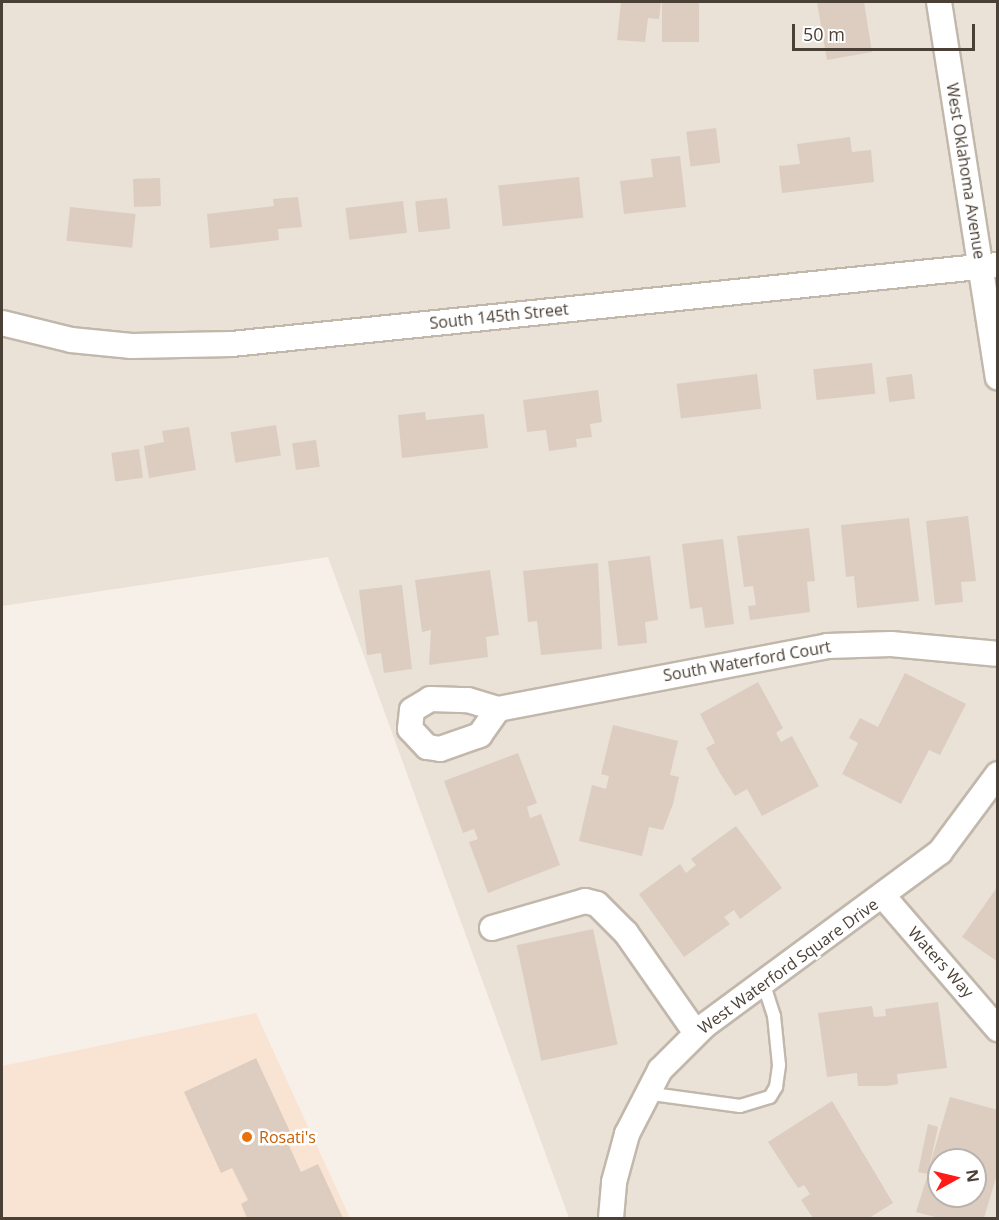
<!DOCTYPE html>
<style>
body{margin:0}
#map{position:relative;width:999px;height:1220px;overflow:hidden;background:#f6f0e9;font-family:"Open Sans",sans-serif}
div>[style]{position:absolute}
.residential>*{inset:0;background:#eae1d7}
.commercial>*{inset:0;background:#f9e4d3}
.building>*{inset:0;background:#dccdc0;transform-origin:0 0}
.roads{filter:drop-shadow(2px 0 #c2b7ab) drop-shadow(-2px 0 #c2b7ab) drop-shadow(0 2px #c2b7ab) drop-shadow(0 -2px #c2b7ab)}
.service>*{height:12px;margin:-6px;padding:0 6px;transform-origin:6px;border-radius:6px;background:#fff}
.minor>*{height:24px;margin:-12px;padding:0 12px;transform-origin:12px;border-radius:12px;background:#fff}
.dots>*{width:16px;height:16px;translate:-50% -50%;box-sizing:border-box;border:3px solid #fff;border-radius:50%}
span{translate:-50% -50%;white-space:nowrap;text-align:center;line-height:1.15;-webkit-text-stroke:5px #fff;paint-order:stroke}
.street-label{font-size:16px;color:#4b4036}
.food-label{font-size:16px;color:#c56008}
.left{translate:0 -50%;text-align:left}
.frame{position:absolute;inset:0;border:3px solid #4b4036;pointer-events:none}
.north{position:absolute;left:927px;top:1148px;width:60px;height:60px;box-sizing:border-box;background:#fff;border:2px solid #b7b3af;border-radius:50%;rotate:82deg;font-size:16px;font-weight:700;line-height:24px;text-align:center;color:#4b4036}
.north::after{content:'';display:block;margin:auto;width:21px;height:27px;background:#ff1a17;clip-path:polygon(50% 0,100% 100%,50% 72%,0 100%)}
.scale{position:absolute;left:792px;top:24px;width:183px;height:27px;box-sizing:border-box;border:3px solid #4b4036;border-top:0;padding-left:8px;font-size:18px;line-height:21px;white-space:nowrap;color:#4b4036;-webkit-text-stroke:4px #fff;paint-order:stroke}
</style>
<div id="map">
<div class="residential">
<i style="clip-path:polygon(evenodd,2px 2px,997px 2px,997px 1218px,569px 1218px,328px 557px,2px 606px,2px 2px,939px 1160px,975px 1160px,975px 1196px,939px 1196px,939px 1160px)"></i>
</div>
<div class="commercial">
<i style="clip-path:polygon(256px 1013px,350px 1218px,2px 1218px,2px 1066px)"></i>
</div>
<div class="building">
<i style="clip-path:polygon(621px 2px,661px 2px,659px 19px,648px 18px,645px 42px,617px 40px)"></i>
<i style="left:662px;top:2px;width:37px;height:40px"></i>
<i style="clip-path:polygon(817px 2px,864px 2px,872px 52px,827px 60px)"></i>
<i style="left:716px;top:128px;width:35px;height:30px;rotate:83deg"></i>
<i style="clip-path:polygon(850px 137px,852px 152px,871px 150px,874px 182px,782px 193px,779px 166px,800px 164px,797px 144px)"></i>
<i style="clip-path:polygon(680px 156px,686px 207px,624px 214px,620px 181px,653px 177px,651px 159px)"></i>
<i style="left:579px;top:177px;width:41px;height:81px;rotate:84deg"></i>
<i style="left:160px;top:178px;width:28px;height:27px;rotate:88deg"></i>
<i style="clip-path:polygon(298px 197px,302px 227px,278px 229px,279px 240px,210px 248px,207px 214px,274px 206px,273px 199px)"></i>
<i style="left:447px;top:198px;width:31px;height:32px;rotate:84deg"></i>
<i style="left:403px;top:201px;width:32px;height:58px;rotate:83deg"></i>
<i style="left:70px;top:207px;width:66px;height:34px;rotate:6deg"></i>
<i style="left:872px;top:363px;width:31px;height:59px;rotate:84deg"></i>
<i style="left:757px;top:374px;width:35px;height:81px;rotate:83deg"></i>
<i style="left:912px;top:374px;width:25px;height:26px;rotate:83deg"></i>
<i style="clip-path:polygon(598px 390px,602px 422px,590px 424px,592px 437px,576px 439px,577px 447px,549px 451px,546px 430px,527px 432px,523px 400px)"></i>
<i style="clip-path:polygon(425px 412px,426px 420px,484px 414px,488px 448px,402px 458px,398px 415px)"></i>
<i style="left:276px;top:425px;width:31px;height:46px;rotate:81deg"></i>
<i style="clip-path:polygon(189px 427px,196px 470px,149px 478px,144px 446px,164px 442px,162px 431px)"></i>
<i style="left:316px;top:440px;width:27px;height:24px;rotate:82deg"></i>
<i style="left:139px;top:449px;width:29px;height:28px;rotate:82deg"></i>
<i style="clip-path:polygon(968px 516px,976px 581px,961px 582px,963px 602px,935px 605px,926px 521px)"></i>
<i style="clip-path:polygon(909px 518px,919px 601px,857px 608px,854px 576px,846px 577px,841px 525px)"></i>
<i style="clip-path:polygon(809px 528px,815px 581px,807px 582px,810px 612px,750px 620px,748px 606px,756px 605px,753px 586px,744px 587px,737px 536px)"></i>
<i style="clip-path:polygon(723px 539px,734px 624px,705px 628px,702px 607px,690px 609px,682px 544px)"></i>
<i style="clip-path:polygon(650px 556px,658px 620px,645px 622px,647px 643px,618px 646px,608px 561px)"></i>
<i style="clip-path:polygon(598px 563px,602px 649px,541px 655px,537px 621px,528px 622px,523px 571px)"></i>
<i style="clip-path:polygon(490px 570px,499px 635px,486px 637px,488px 657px,429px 665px,431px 630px,422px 632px,415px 580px)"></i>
<i style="clip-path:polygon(402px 585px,412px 669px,384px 673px,381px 653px,367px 655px,359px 590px)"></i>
<i style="clip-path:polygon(905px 673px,966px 704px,940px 755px,929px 750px,901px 804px,842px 774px,858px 743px,849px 738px,860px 718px,878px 727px)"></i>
<i style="clip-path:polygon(758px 682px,783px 728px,776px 733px,781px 742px,792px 736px,819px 786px,762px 816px,747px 789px,735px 796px,720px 773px,706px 748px,715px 743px,700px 714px)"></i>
<i style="clip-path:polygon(613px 725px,678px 741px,670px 775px,679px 777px,673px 804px,663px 830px,649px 827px,642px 856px,579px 841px,592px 785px,606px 789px,609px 776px,601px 774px)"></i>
<i style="clip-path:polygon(518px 753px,537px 803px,527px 807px,530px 818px,541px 814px,560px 865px,488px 893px,469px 842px,478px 839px,474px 829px,463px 833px,444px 781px)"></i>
<i style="clip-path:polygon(736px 826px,782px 888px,740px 919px,734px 910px,724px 917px,730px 924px,684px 957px,639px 894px,680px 864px,686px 873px,696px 865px,691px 859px)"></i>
<i style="clip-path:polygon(998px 886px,998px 962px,962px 937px)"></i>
<i style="left:593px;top:929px;width:118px;height:78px;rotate:78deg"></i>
<i style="clip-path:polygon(938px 1002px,947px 1068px,897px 1074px,898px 1084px,886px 1086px,858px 1086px,857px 1073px,827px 1077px,818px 1013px,872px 1006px,874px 1017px,886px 1016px,885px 1009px)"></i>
<i style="clip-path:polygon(256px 1058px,292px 1136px,286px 1139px,301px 1172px,318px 1164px,343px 1218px,247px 1218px,241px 1204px,248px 1200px,232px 1168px,221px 1173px,184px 1092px)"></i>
<i style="clip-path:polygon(evenodd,950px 1097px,998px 1110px,998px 1171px,984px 1218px,939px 1218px,916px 1212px,928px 1174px,918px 1172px,928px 1124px,938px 1127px,929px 1168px,950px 1097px,939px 1160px,975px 1160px,975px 1196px,939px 1196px,939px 1160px)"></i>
<i style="clip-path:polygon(832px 1101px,893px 1203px,869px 1218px,813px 1218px,801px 1200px,810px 1194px,804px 1185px,798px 1188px,768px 1142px)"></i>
</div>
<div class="roads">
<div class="service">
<i style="left:645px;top:1093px;width:96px;rotate:7.8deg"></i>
<i style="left:740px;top:1106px;width:31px;rotate:-17deg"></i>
<i style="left:770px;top:1097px;width:12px;rotate:-59deg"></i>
<i style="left:776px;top:1087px;width:22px;rotate:-82deg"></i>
<i style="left:779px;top:1065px;width:49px;rotate:-95.8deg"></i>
<i style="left:774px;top:1016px;width:35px;rotate:-108deg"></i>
</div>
<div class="minor">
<i style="left:939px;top:2px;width:380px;rotate:81.1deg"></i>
<i style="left:2px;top:323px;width:71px;rotate:13.8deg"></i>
<i style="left:71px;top:340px;width:61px;rotate:5.6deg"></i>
<i style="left:132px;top:346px;width:100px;rotate:-1.1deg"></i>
<i style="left:232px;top:344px;width:770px;rotate:-5.89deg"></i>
<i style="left:498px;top:709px;width:32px;rotate:125deg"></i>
<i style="left:480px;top:735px;width:42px;rotate:160.7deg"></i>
<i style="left:440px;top:749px;width:13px;rotate:-171deg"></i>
<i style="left:427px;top:747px;width:25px;rotate:-133deg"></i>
<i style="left:410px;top:729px;width:19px;rotate:-84deg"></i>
<i style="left:412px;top:710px;width:21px;rotate:-31deg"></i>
<i style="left:430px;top:699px;width:38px;rotate:2deg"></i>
<i style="left:468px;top:700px;width:31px;rotate:17deg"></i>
<i style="left:498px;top:709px;width:335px;rotate:-10.8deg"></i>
<i style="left:827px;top:646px;width:64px;rotate:-1.8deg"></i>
<i style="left:891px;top:644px;width:107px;rotate:5.3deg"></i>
<i style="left:883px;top:896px;width:176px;rotate:49.2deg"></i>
<i style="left:492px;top:928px;width:97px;rotate:-16.2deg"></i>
<i style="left:585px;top:901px;width:12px;rotate:14deg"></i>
<i style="left:597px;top:904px;width:41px;rotate:45deg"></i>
<i style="left:626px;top:933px;width:122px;rotate:55deg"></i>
<i style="left:611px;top:1218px;width:36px;rotate:-85deg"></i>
<i style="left:614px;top:1182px;width:50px;rotate:-74.8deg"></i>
<i style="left:627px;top:1134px;width:72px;rotate:-62.7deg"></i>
<i style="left:660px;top:1070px;width:62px;rotate:-45deg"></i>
<i style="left:704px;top:1026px;width:293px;rotate:-36.4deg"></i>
<i style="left:940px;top:852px;width:97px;rotate:-53.4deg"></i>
</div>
</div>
<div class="dots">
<i style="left:247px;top:1137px;background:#e8710a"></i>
</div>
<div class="street-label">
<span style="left:966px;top:171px;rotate:81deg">West Oklahoma Avenue</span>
<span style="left:499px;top:316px;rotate:-6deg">South 145th Street</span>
<span style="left:747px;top:661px;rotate:-10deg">South Waterford Court</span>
<span style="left:941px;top:962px;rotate:48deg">Waters Way</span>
<span style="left:788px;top:966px;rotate:-36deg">West Waterford Square Drive</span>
</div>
<div class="food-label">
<span class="left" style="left:259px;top:1137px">Rosati's</span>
</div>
<div class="frame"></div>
<div class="north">N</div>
<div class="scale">50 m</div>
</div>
